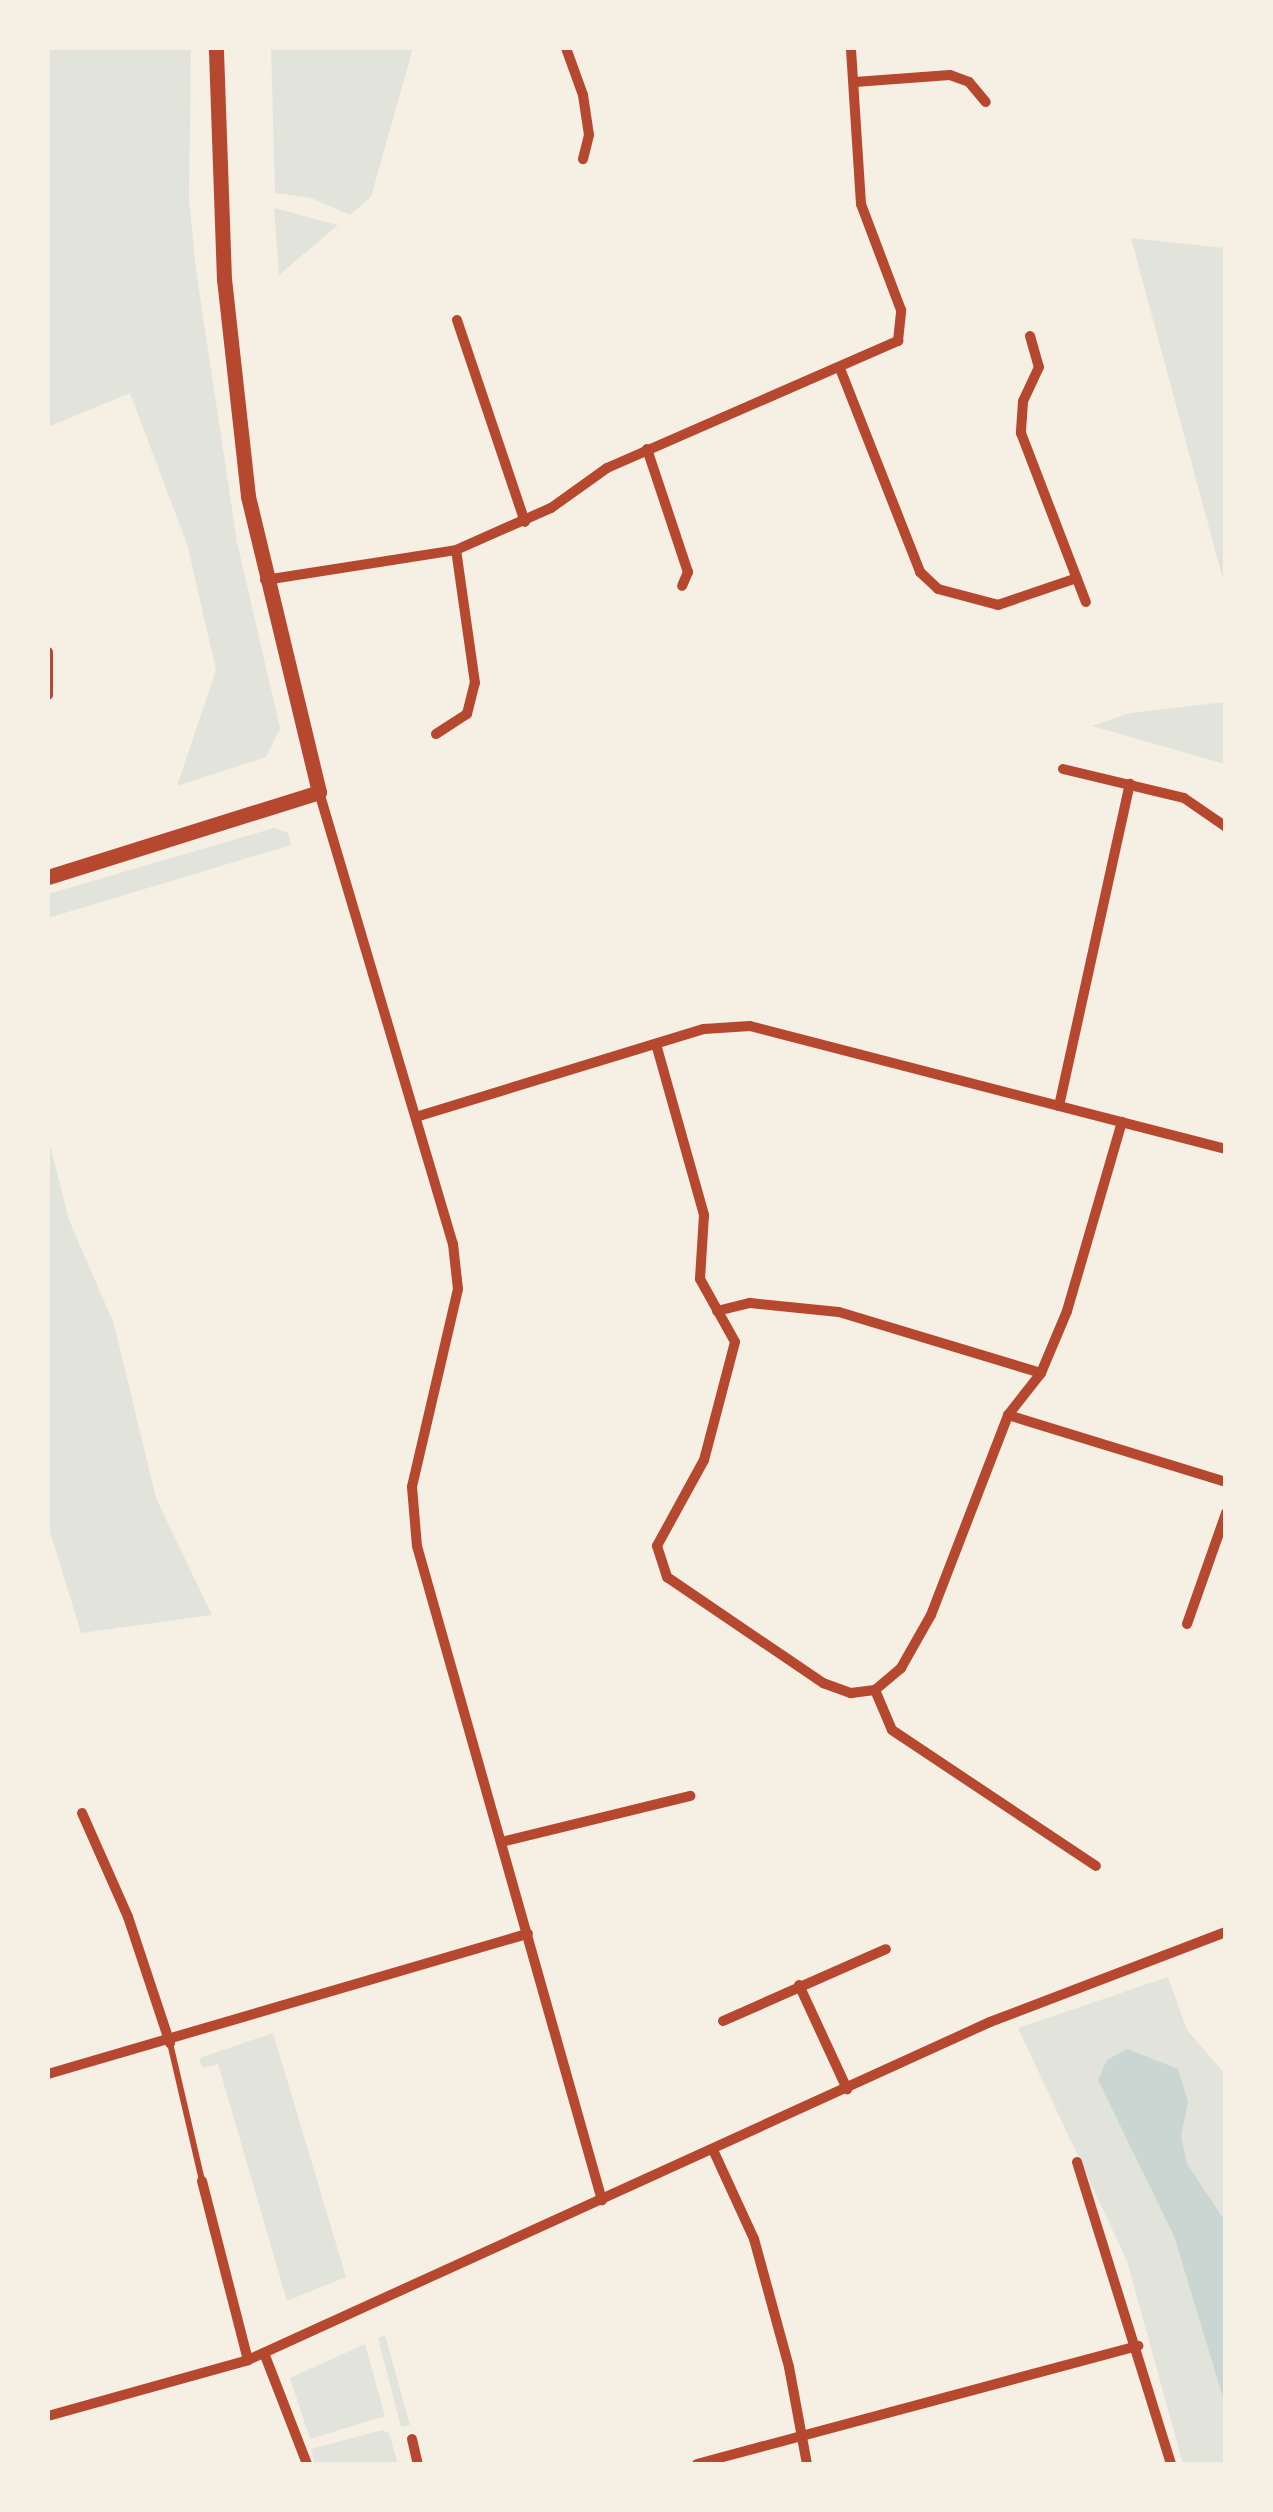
<!DOCTYPE html>
<style>
body{margin:0}
#map{position:relative;width:1273px;height:2512px;overflow:hidden;background:#f6efe4;font-family:"Nunito Sans",sans-serif}
div>[style]{position:absolute}
.green>*{inset:0;background:#e2e4dc}
.water>*{inset:0;background:#c9d6d2}
.service>*{height:6px;margin:-3px;padding:0 3px;transform-origin:3px;border-radius:3px;background:#b5482f}
.minor>*{height:10px;margin:-5px;padding:0 5px;transform-origin:5px;border-radius:5px;background:#b5482f}
.tertiary>*{height:15px;margin:-7.5px;padding:0 7.5px;transform-origin:7.5px;border-radius:7.5px;background:#b5482f}
span{translate:-50% -50%;white-space:nowrap;text-align:center;line-height:1.15;-webkit-text-stroke:9px #f6efe4;paint-order:stroke}
.frame{position:absolute;inset:0;border:50px solid #f6efe4;pointer-events:none}
</style>
<div id="map">
<div class="green">
<i style="clip-path:polygon(48px 48px,191px 48px,189px 198px,196px 270px,237px 542px,280px 728px,266px 757px,177px 786px,216px 670px,187px 544px,130px 393px,48px 427px)"></i>
<i style="clip-path:polygon(271px 48px,413px 48px,371px 197px,350px 215px,311px 198px,275px 193px)"></i>
<i style="clip-path:polygon(274px 208px,338px 225px,279px 275px)"></i>
<i style="clip-path:polygon(1131px 238px,1225px 248px,1225px 587px)"></i>
<i style="clip-path:polygon(1225px 702px,1225px 764px,1092px 726px,1130px 713px)"></i>
<i style="clip-path:polygon(274px 828px,288px 833px,291px 845px,48px 918px,48px 894px)"></i>
<i style="clip-path:polygon(48px 1137px,69px 1220px,114px 1324px,156px 1498px,212px 1615px,81px 1633px,48px 1525px)"></i>
<i style="clip-path:polygon(1168px 1977px,1187px 2030px,1225px 2074px,1225px 2464px,1183px 2464px,1127px 2261px,1018px 2028px)"></i>
<i style="clip-path:polygon(273px 2033px,346px 2277px,287px 2301px,218px 2064px,202px 2068px,199px 2058px)"></i>
<i style="clip-path:polygon(385px 2335px,410px 2425px,401px 2427px,378px 2338px)"></i>
<i style="clip-path:polygon(365px 2344px,385px 2416px,310px 2439px,290px 2378px)"></i>
<i style="clip-path:polygon(382px 2430px,389px 2433px,398px 2464px,315px 2464px,311px 2449px)"></i>
</div>
<div class="water">
<i style="clip-path:polygon(1127px 2049px,1178px 2069px,1188px 2102px,1181px 2136px,1187px 2164px,1225px 2221px,1225px 2404px,1174px 2236px,1098px 2080px,1107px 2060px)"></i>
</div>
<div class="service">
<i style="left:170px;top:2043px;width:142px;rotate:76.9deg"></i>
</div>
<div class="minor">
<i style="left:566px;top:48px;width:50px;rotate:70.1deg"></i>
<i style="left:583px;top:95px;width:40px;rotate:81.5deg"></i>
<i style="left:589px;top:135px;width:25px;rotate:104deg"></i>
<i style="left:855px;top:82px;width:95px;rotate:-4.2deg"></i>
<i style="left:950px;top:75px;width:20px;rotate:20deg"></i>
<i style="left:969px;top:82px;width:26px;rotate:50deg"></i>
<i style="left:457px;top:320px;width:213px;rotate:71.4deg"></i>
<i style="left:1030px;top:336px;width:32px;rotate:74deg"></i>
<i style="left:1039px;top:367px;width:38px;rotate:115deg"></i>
<i style="left:1023px;top:402px;width:31px;rotate:94deg"></i>
<i style="left:1021px;top:433px;width:181px;rotate:69deg"></i>
<i style="left:841px;top:371px;width:216px;rotate:68.5deg"></i>
<i style="left:920px;top:572px;width:25px;rotate:43deg"></i>
<i style="left:938px;top:589px;width:62px;rotate:14.9deg"></i>
<i style="left:998px;top:605px;width:83px;rotate:-18.9deg"></i>
<i style="left:647px;top:449px;width:130px;rotate:71.6deg"></i>
<i style="left:688px;top:572px;width:15px;rotate:113deg"></i>
<i style="left:265px;top:580px;width:193px;rotate:-8.9deg"></i>
<i style="left:456px;top:550px;width:104px;rotate:-23.9deg"></i>
<i style="left:551px;top:508px;width:69px;rotate:-35.5deg"></i>
<i style="left:607px;top:468px;width:318px;rotate:-23.6deg"></i>
<i style="left:898px;top:341px;width:31px;rotate:-84deg"></i>
<i style="left:901px;top:310px;width:113px;rotate:-110.7deg"></i>
<i style="left:861px;top:204px;width:156px;rotate:-93.7deg"></i>
<i style="left:48px;top:652px;width:43px;rotate:90deg"></i>
<i style="left:436px;top:734px;width:37px;rotate:-33deg"></i>
<i style="left:467px;top:714px;width:32px;rotate:-76deg"></i>
<i style="left:475px;top:683px;width:134px;rotate:-98.1deg"></i>
<i style="left:1063px;top:769px;width:124px;rotate:13.5deg"></i>
<i style="left:1184px;top:798px;width:51px;rotate:34.6deg"></i>
<i style="left:319px;top:792px;width:471px;rotate:73.5deg"></i>
<i style="left:453px;top:1244px;width:45px;rotate:83.7deg"></i>
<i style="left:458px;top:1289px;width:203px;rotate:103.1deg"></i>
<i style="left:412px;top:1487px;width:59px;rotate:85.2deg"></i>
<i style="left:417px;top:1546px;width:680px;rotate:74.21deg"></i>
<i style="left:656px;top:1044px;width:178px;rotate:74.3deg"></i>
<i style="left:704px;top:1215px;width:64px;rotate:93.6deg"></i>
<i style="left:700px;top:1279px;width:72px;rotate:60.9deg"></i>
<i style="left:735px;top:1342px;width:122px;rotate:104.7deg"></i>
<i style="left:704px;top:1460px;width:98px;rotate:118.7deg"></i>
<i style="left:657px;top:1546px;width:33px;rotate:72deg"></i>
<i style="left:667px;top:1577px;width:189px;rotate:34.2deg"></i>
<i style="left:823px;top:1683px;width:30px;rotate:20deg"></i>
<i style="left:851px;top:1693px;width:24px;rotate:-7deg"></i>
<i style="left:875px;top:1690px;width:34px;rotate:-40deg"></i>
<i style="left:901px;top:1668px;width:61px;rotate:-60.5deg"></i>
<i style="left:931px;top:1615px;width:214px;rotate:-68.9deg"></i>
<i style="left:1008px;top:1415px;width:53px;rotate:-51.8deg"></i>
<i style="left:1041px;top:1373px;width:67px;rotate:-67.2deg"></i>
<i style="left:1067px;top:1311px;width:197px;rotate:-73.8deg"></i>
<i style="left:1059px;top:1106px;width:330px;rotate:-77.6deg"></i>
<i style="left:419px;top:1116px;width:298px;rotate:-17deg"></i>
<i style="left:704px;top:1029px;width:46px;rotate:-3.7deg"></i>
<i style="left:750px;top:1026px;width:492px;rotate:14.5deg"></i>
<i style="left:717px;top:1311px;width:34px;rotate:-14deg"></i>
<i style="left:750px;top:1303px;width:89px;rotate:5.8deg"></i>
<i style="left:839px;top:1312px;width:211px;rotate:16.8deg"></i>
<i style="left:1008px;top:1415px;width:228px;rotate:17.1deg"></i>
<i style="left:1187px;top:1624px;width:118px;rotate:-70.6deg"></i>
<i style="left:875px;top:1690px;width:43px;rotate:67deg"></i>
<i style="left:892px;top:1730px;width:245px;rotate:33.7deg"></i>
<i style="left:82px;top:1813px;width:114px;rotate:66.1deg"></i>
<i style="left:128px;top:1917px;width:133px;rotate:71.6deg"></i>
<i style="left:501px;top:1842px;width:195px;rotate:-13.7deg"></i>
<i style="left:799px;top:1985px;width:115px;rotate:65.2deg"></i>
<i style="left:723px;top:2021px;width:178px;rotate:-23.8deg"></i>
<i style="left:48px;top:2074px;width:500px;rotate:-16.3deg"></i>
<i style="left:714px;top:2152px;width:96px;rotate:65.3deg"></i>
<i style="left:754px;top:2239px;width:133px;rotate:74.7deg"></i>
<i style="left:789px;top:2367px;width:99px;rotate:79.5deg"></i>
<i style="left:1077px;top:2162px;width:316px;rotate:72.7deg"></i>
<i style="left:202px;top:2181px;width:185px;rotate:75.6deg"></i>
<i style="left:264px;top:2353px;width:119px;rotate:68.8deg"></i>
<i style="left:48px;top:2416px;width:208px;rotate:-15.6deg"></i>
<i style="left:248px;top:2360px;width:815px;rotate:-24.49deg"></i>
<i style="left:990px;top:2022px;width:253px;rotate:-20.9deg"></i>
<i style="left:412px;top:2439px;width:26px;rotate:77deg"></i>
<i style="left:697px;top:2464px;width:457px;rotate:-15deg"></i>
</div>
<div class="tertiary">
<i style="left:48px;top:877px;width:284px;rotate:-17.4deg"></i>
<i style="left:319px;top:792px;width:304px;rotate:-103.5deg"></i>
<i style="left:248px;top:496px;width:217px;rotate:-96.3deg"></i>
<i style="left:224px;top:280px;width:232px;rotate:-92deg"></i>
</div>
<div class="frame"></div>
</div>
